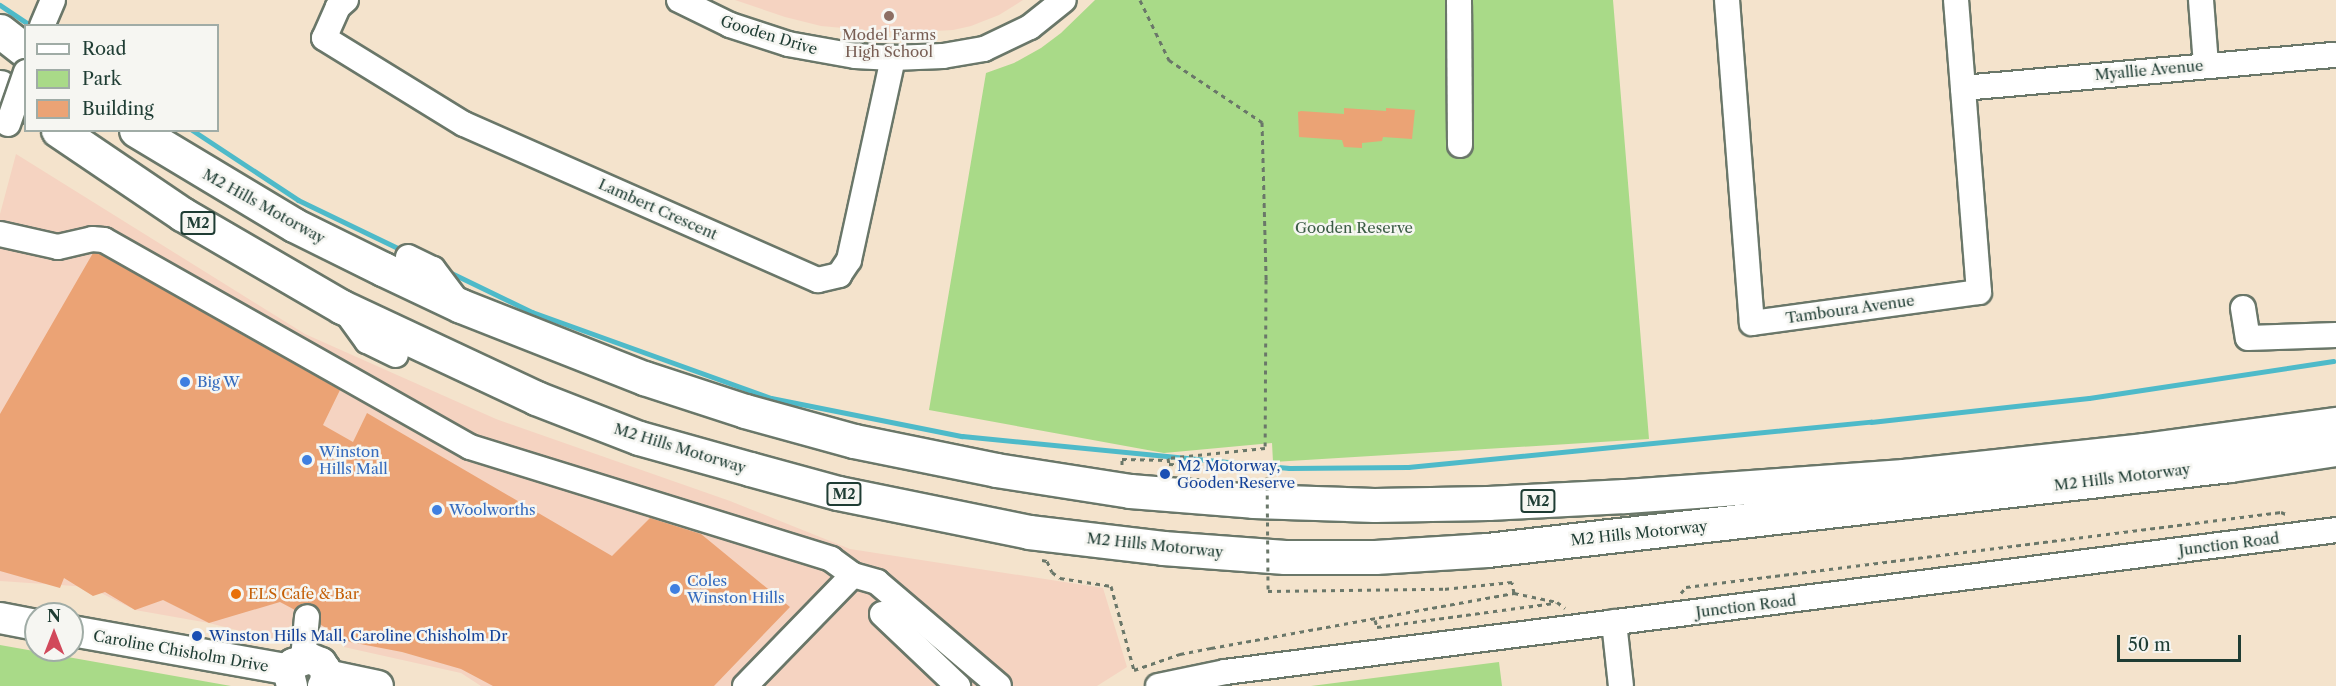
<!DOCTYPE html>
<style>
body{margin:0}
#map{position:relative;width:2336px;height:686px;overflow:hidden;background:#f4e3cc;font-family:"Libre Caslon Text",serif}
div>[style]{position:absolute}
.built>*{inset:0;background:#f5d3c1}
.green>*{inset:0;background:#a9da88}
.stream>*{height:5px;margin:-2.5px;padding:0 2.5px;transform-origin:2.5px;border-radius:2.5px;background:#4ebac9}
.building>*{inset:0;background:#eba375}
.path>*{height:3px;margin-top:-1.5px;transform-origin:0;background:repeating-linear-gradient(90deg,#6a7769 0 4.5px,transparent 0 9px)}
.roads{filter:drop-shadow(2px 0 #6a7769) drop-shadow(-2px 0 #6a7769) drop-shadow(0 2px #6a7769) drop-shadow(0 -2px #6a7769)}
.minor>*{height:24px;margin:-12px;padding:0 12px;transform-origin:12px;border-radius:12px;background:#fff}
.major>*{height:30px;margin:-15px;padding:0 15px;transform-origin:15px;border-radius:15px;background:#fff}
.highway>*{height:33px;margin:-16.5px;padding:0 16.5px;transform-origin:16.5px;border-radius:16.5px;background:#fff}
.path-bridge>*{height:3px;margin-top:-1.5px;transform-origin:0;background:repeating-linear-gradient(90deg,#6a7769 0 4.5px,transparent 0 9px)}
.bridges{filter:drop-shadow(2px 0 #6a7769) drop-shadow(-2px 0 #6a7769) drop-shadow(0 2px #6a7769) drop-shadow(0 -2px #6a7769)}
.minor-bridge>*{height:24px;margin:-12px;padding:0 12px;transform-origin:12px;border-radius:12px;background:#fff}
.dots>*{width:16px;height:16px;translate:-50% -50%;box-sizing:border-box;border:3px solid #f6f6f2;border-radius:50%}
span{translate:-50% -50%;white-space:nowrap;text-align:center;line-height:1.15;-webkit-text-stroke:5px #f6f6f2;paint-order:stroke}
.shield-label span{padding:2px 4px;background:#f6f6f2;border:2px solid;border-radius:4px;-webkit-text-stroke-width:0}
.shield-label{font-size:14px;color:#1f3d34;font-weight:700}
.education-label{font-size:15px;color:#785e54}
.street-label{font-size:15px;color:#1f3d34}
.park-label{font-size:15px;color:#3b5c45}
.shop-label{font-size:15px;color:#366cbe}
.left{translate:0 -50%;text-align:left}
.transit-label{font-size:15px;color:#164399}
.food-label{font-size:15px;color:#c56008}
.legend{position:absolute;left:24px;top:24px;width:195px;height:108px;box-sizing:border-box;background:#f6f6f2;border:2px solid #a0aca6;margin:0;padding:8px 10px;list-style:none;font-size:18px;color:#1f3d34}
.legend li{display:flex;align-items:center;gap:12px;height:30px}
.legend b{width:30px;border:2px solid #a0aca6}
.north{position:absolute;left:24px;top:602px;width:60px;height:60px;box-sizing:border-box;background:#f6f6f2;border:2px solid #a0aca6;border-radius:50%;rotate:0deg;font-size:16px;font-weight:700;line-height:24px;text-align:center;color:#1f3d34}
.north::after{content:'';display:block;margin:auto;width:21px;height:27px;background:#d1495b;clip-path:polygon(50% 0,100% 100%,50% 72%,0 100%)}
.scale{position:absolute;left:2117px;top:635px;width:124px;height:27px;box-sizing:border-box;border:3px solid #1f3d34;border-top:0;padding-left:8px;font-size:18px;line-height:21px;white-space:nowrap;color:#1f3d34;-webkit-text-stroke:4px #f6f6f2;paint-order:stroke}
</style>
<div id="map">
<div class="built">
<i style="clip-path:polygon(735px 0,1023px 0,999px 15px,971px 26px,953px 30px,898px 33px,821px 26px,785px 17px)"></i>
<i style="clip-path:polygon(16px 154px,305px 334px,496px 419px,730px 501px,850px 549px,1103px 588px,1127px 667px,1097px 686px,481px 686px,461px 673px,344px 647px,336px 637px,292px 624px,275px 640px,209px 623px,135px 610px,89px 587px,0 581px,0 214px)"></i>
</div>
<div class="green">
<i style="clip-path:polygon(1095px 0,1613px 0,1649px 439px,1273px 462px,1272px 443px,1164px 453px,929px 410px,986px 73px,1014px 63px,1041px 48px,1061px 33px)"></i>
<i style="clip-path:polygon(0 645px,231px 686px,0 686px)"></i>
<i style="clip-path:polygon(1499px 662px,1502px 686px,1311px 686px)"></i>
</div>
<div class="stream">
<i style="left:0;top:5px;width:37px;rotate:34deg"></i>
<i style="left:192px;top:130px;width:127px;rotate:33.4deg"></i>
<i style="left:298px;top:200px;width:118px;rotate:25.7deg"></i>
<i style="left:445px;top:270px;width:97px;rotate:25.8deg"></i>
<i style="left:532px;top:312px;width:254px;rotate:19.8deg"></i>
<i style="left:771px;top:398px;width:195px;rotate:11.3deg"></i>
<i style="left:962px;top:436px;width:329px;rotate:5.6deg"></i>
<i style="left:1289px;top:468px;width:119px;rotate:-0.5deg"></i>
<i style="left:1408px;top:467px;width:465px;rotate:-5.6deg"></i>
<i style="left:1871px;top:422px;width:219px;rotate:-6.3deg"></i>
<i style="left:2089px;top:398px;width:247px;rotate:-8.6deg"></i>
</div>
<div class="building">
<i style="clip-path:polygon(1344px 108px,1386px 111px,1386px 108px,1415px 110px,1412px 139px,1383px 137px,1382px 141px,1362px 143px,1362px 148px,1344px 147px,1342px 140px,1299px 137px,1298px 112px,1301px 111px,1344px 114px)"></i>
<i style="clip-path:polygon(93px 253px,100px 254px,340px 390px,323px 425px,353px 442px,367px 413px,612px 556px,650px 518px,701px 534px,790px 607px,714px 686px,493px 686px,461px 669px,402px 652px,350px 642px,321px 625px,320px 611px,309px 603px,301px 604px,295px 610px,280px 602px,209px 623px,163px 600px,135px 610px,105px 592px,93px 596px,64px 578px,60px 588px,0 571px,0 414px)"></i>
</div>
<div class="path">
<i style="left:1140px;top:0;width:67px;rotate:64.2deg"></i>
<i style="left:1169px;top:60px;width:112px;rotate:33.7deg"></i>
<i style="left:1262px;top:122px;width:158px;rotate:88.5deg"></i>
<i style="left:1122px;top:465px;width:6px;rotate:-90deg"></i>
<i style="left:1122px;top:459px;width:47px;rotate:1.2deg"></i>
<i style="left:1042px;top:560px;width:5px;rotate:11deg"></i>
<i style="left:1047px;top:561px;width:12px;rotate:66deg"></i>
<i style="left:1052px;top:572px;width:10px;rotate:37deg"></i>
<i style="left:1060px;top:578px;width:52px;rotate:8.9deg"></i>
<i style="left:1111px;top:586px;width:87px;rotate:74.7deg"></i>
<i style="left:1134px;top:670px;width:49px;rotate:-19.2deg"></i>
<i style="left:1180px;top:654px;width:32px;rotate:-11deg"></i>
<i style="left:1211px;top:648px;width:308px;rotate:-10.3deg"></i>
<i style="left:1514px;top:593px;width:11px;rotate:-100deg"></i>
<i style="left:1512px;top:582px;width:69px;rotate:174.2deg"></i>
<i style="left:1514px;top:593px;width:44px;rotate:11.8deg"></i>
<i style="left:1557px;top:602px;width:10px;rotate:37deg"></i>
<i style="left:1681px;top:593px;width:8px;rotate:-50deg"></i>
<i style="left:1686px;top:587px;width:600px;rotate:-7.18deg"></i>
<i style="left:2281px;top:512px;width:8px;rotate:23deg"></i>
<i style="left:1375px;top:620px;width:7px;rotate:74deg"></i>
<i style="left:1377px;top:627px;width:180px;rotate:-7.7deg"></i>
</div>
<div class="roads">
<div class="minor">
<i style="left:346px;top:0;width:11px;rotate:139deg"></i>
<i style="left:338px;top:7px;width:34px;rotate:114deg"></i>
<i style="left:324px;top:38px;width:164px;rotate:31.6deg"></i>
<i style="left:464px;top:124px;width:387px;rotate:23.8deg"></i>
<i style="left:818px;top:280px;width:22px;rotate:-13deg"></i>
<i style="left:839px;top:275px;width:18px;rotate:-56deg"></i>
<i style="left:849px;top:260px;width:207px;rotate:-77.7deg"></i>
<i style="left:679px;top:0;width:57px;rotate:26.1deg"></i>
<i style="left:730px;top:25px;width:61px;rotate:18.1deg"></i>
<i style="left:788px;top:44px;width:68px;rotate:10.2deg"></i>
<i style="left:855px;top:56px;width:38px;rotate:3deg"></i>
<i style="left:893px;top:58px;width:50px;rotate:-2.3deg"></i>
<i style="left:943px;top:56px;width:42px;rotate:-9.7deg"></i>
<i style="left:984px;top:49px;width:51px;rotate:-25.6deg"></i>
<i style="left:1030px;top:27px;width:43px;rotate:-38.5deg"></i>
<i style="left:1459px;top:0;width:145px;rotate:89.6deg"></i>
<i style="left:1727px;top:0;width:324px;rotate:85.6deg"></i>
<i style="left:1752px;top:323px;width:229px;rotate:-7.8deg"></i>
<i style="left:1979px;top:292px;width:293px;rotate:-94.5deg"></i>
<i style="left:2201px;top:0;width:65px;rotate:85.6deg"></i>
<i style="left:42px;top:26px;width:28px;rotate:-67deg"></i>
<i style="left:1963px;top:88px;width:374px;rotate:-5.1deg"></i>
<i style="left:0;top:234px;width:59px;rotate:12.6deg"></i>
<i style="left:58px;top:247px;width:35px;rotate:-13deg"></i>
<i style="left:92px;top:239px;width:12px;rotate:5deg"></i>
<i style="left:104px;top:240px;width:420px;rotate:29.5deg"></i>
<i style="left:470px;top:447px;width:378px;rotate:17.2deg"></i>
<i style="left:831px;top:559px;width:27px;rotate:36deg"></i>
<i style="left:408px;top:257px;width:28px;rotate:26deg"></i>
<i style="left:433px;top:269px;width:41px;rotate:52.9deg"></i>
<i style="left:343px;top:308px;width:41px;rotate:54deg"></i>
<i style="left:367px;top:341px;width:32px;rotate:26deg"></i>
<i style="left:2243px;top:308px;width:30px;rotate:81deg"></i>
<i style="left:2248px;top:338px;width:88px;rotate:-2deg"></i>
<i style="left:882px;top:614px;width:105px;rotate:43.5deg"></i>
<i style="left:1614px;top:622px;width:64px;rotate:83.8deg"></i>
<i style="left:303px;top:658px;width:41px;rotate:-84.4deg"></i>
<i style="left:745px;top:686px;width:155px;rotate:-45.8deg"></i>
<i style="left:853px;top:575px;width:25px;rotate:16deg"></i>
<i style="left:877px;top:582px;width:160px;rotate:40.4deg"></i>
<i style="left:1158px;top:686px;width:68px;rotate:-11.8deg"></i>
<i style="left:1225px;top:672px;width:1120px;rotate:-7.28deg"></i>
</div>
<div class="major">
<i style="left:0;top:618px;width:37px;rotate:11deg"></i>
<i style="left:72px;top:631px;width:221px;rotate:10.1deg"></i>
<i style="left:326px;top:675px;width:53px;rotate:11.9deg"></i>
<i style="left:292px;top:686px;width:12px;rotate:-104deg"></i>
<i style="left:289px;top:674px;width:11px;rotate:-68deg"></i>
<i style="left:293px;top:664px;width:17px;rotate:-21deg"></i>
<i style="left:309px;top:658px;width:13px;rotate:23deg"></i>
<i style="left:321px;top:663px;width:7px;rotate:56deg"></i>
<i style="left:325px;top:669px;width:12px;rotate:85deg"></i>
<i style="left:326px;top:681px;width:6px;rotate:121deg"></i>
</div>
<div class="highway">
<i style="left:0;top:31px;width:33px;rotate:38deg"></i>
<i style="left:0;top:87px;width:32px;rotate:36deg"></i>
<i style="left:58px;top:130px;width:150px;rotate:34.1deg"></i>
<i style="left:182px;top:214px;width:185px;rotate:30.2deg"></i>
<i style="left:342px;top:307px;width:214px;rotate:25.1deg"></i>
<i style="left:536px;top:398px;width:110px;rotate:21.2deg"></i>
<i style="left:639px;top:438px;width:115px;rotate:15.6deg"></i>
<i style="left:750px;top:469px;width:91px;rotate:15.3deg"></i>
<i style="left:838px;top:493px;width:195px;rotate:11.5deg"></i>
<i style="left:1029px;top:532px;width:135px;rotate:6.8deg"></i>
<i style="left:1163px;top:548px;width:122px;rotate:4.2deg"></i>
<i style="left:1285px;top:557px;width:90px"></i>
<i style="left:1375px;top:557px;width:112px;rotate:-3.6deg"></i>
<i style="left:1487px;top:550px;width:748px;rotate:-6.53deg"></i>
<i style="left:2230px;top:465px;width:107px;rotate:-8.6deg"></i>
<i style="left:136px;top:130px;width:184px;rotate:31deg"></i>
<i style="left:294px;top:225px;width:99px;rotate:26.3deg"></i>
<i style="left:383px;top:269px;width:86px;rotate:25.4deg"></i>
<i style="left:461px;top:306px;width:197px;rotate:21.5deg"></i>
<i style="left:644px;top:378px;width:106px;rotate:18.1deg"></i>
<i style="left:745px;top:411px;width:113px;rotate:15.4deg"></i>
<i style="left:854px;top:441px;width:145px;rotate:11.5deg"></i>
<i style="left:996px;top:470px;width:136px;rotate:8.9deg"></i>
<i style="left:1130px;top:491px;width:123px;rotate:4.6deg"></i>
<i style="left:1253px;top:501px;width:121px;rotate:1.9deg"></i>
<i style="left:1374px;top:505px;width:114px;rotate:-1deg"></i>
<i style="left:1488px;top:503px;width:137px;rotate:-2.9deg"></i>
<i style="left:1625px;top:496px;width:280px;rotate:-4.1deg"></i>
<i style="left:1904px;top:476px;width:240px;rotate:-6.2deg"></i>
<i style="left:2143px;top:450px;width:195px;rotate:-7.7deg"></i>
</div>
</div>
<div class="path-bridge">
<i style="left:1266px;top:280px;width:168px;rotate:90.3deg"></i>
<i style="left:1265px;top:448px;width:98px;rotate:174.1deg"></i>
<i style="left:1168px;top:458px;width:6px;rotate:81deg"></i>
<i style="left:1169px;top:464px;width:98px;rotate:2.3deg"></i>
<i style="left:1267px;top:468px;width:123px;rotate:89.5deg"></i>
<i style="left:1268px;top:591px;width:175px;rotate:-0.7deg"></i>
</div>
<div class="bridges">
<div class="minor-bridge">
<i style="left:8px;top:124px;width:55px;rotate:-70.9deg"></i>
</div>
</div>
<div class="dots">
<i style="left:889px;top:16px;background:#8d6e63"></i>
<i style="left:185px;top:382px;background:#3f7fe0"></i>
<i style="left:307px;top:460px;background:#3f7fe0"></i>
<i style="left:1165px;top:474px;background:#1a4fb4"></i>
<i style="left:437px;top:510px;background:#3f7fe0"></i>
<i style="left:675px;top:589px;background:#3f7fe0"></i>
<i style="left:236px;top:594px;background:#e8710a"></i>
<i style="left:197px;top:636px;background:#1a4fb4"></i>
</div>
<div class="shield-label">
<span style="left:198px;top:223px">M2</span>
<span style="left:844px;top:494px">M2</span>
<span style="left:1538px;top:501px">M2</span>
</div>
<div class="education-label">
<span style="left:889px;top:43px">Model Farms<br>High School</span>
</div>
<div class="street-label">
<span style="left:769px;top:35px;rotate:17deg">Gooden Drive</span>
<span style="left:2149px;top:70px;rotate:-5deg">Myallie Avenue</span>
<span style="left:264px;top:206px;rotate:29deg">M2 Hills Motorway</span>
<span style="left:658px;top:209px;rotate:24deg">Lambert Crescent</span>
<span style="left:1850px;top:309px;rotate:-8deg">Tamboura Avenue</span>
<span style="left:680px;top:448px;rotate:17deg">M2 Hills Motorway</span>
<span style="left:2122px;top:477px;rotate:-7deg">M2 Hills Motorway</span>
<span style="left:1639px;top:533px;rotate:-6deg">M2 Hills Motorway</span>
<span style="left:2229px;top:544px;rotate:-7deg">Junction Road</span>
<span style="left:1155px;top:545px;rotate:6deg">M2 Hills Motorway</span>
<span style="left:1746px;top:606px;rotate:-7deg">Junction Road</span>
<span style="left:181px;top:651px;rotate:10deg">Caroline Chisholm Drive</span>
</div>
<div class="park-label">
<span style="left:1354px;top:228px">Gooden Reserve</span>
</div>
<div class="shop-label">
<span class="left" style="left:197px;top:382px">Big W</span>
<span class="left" style="left:319px;top:460px">Winston<br>Hills Mall</span>
<span class="left" style="left:449px;top:510px">Woolworths</span>
<span class="left" style="left:687px;top:589px">Coles<br>Winston Hills</span>
</div>
<div class="transit-label">
<span class="left" style="left:1177px;top:474px">M2 Motorway,<br>Gooden Reserve</span>
<span class="left" style="left:209px;top:636px">Winston Hills Mall, Caroline Chisholm Dr</span>
</div>
<div class="food-label">
<span class="left" style="left:248px;top:594px">ELS Cafe &amp; Bar</span>
</div>
<ul class="legend">
<li><b style="height:8px;background:#fff"></b>Road</li>
<li><b style="height:16px;background:#a9da88"></b>Park</li>
<li><b style="height:16px;background:#eba375"></b>Building</li>
</ul>
<div class="north">N</div>
<div class="scale">50 m</div>
</div>
